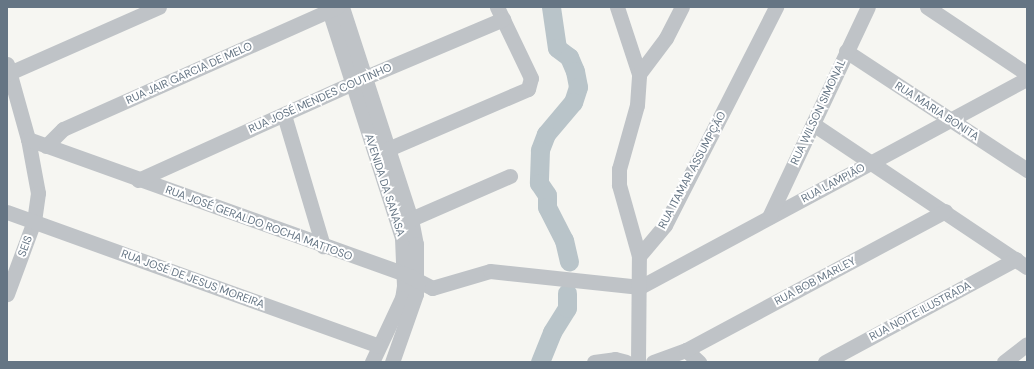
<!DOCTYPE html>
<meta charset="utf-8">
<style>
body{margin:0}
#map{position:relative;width:1034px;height:369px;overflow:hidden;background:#f6f6f2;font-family:"DM Sans",sans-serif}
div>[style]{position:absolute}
.river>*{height:19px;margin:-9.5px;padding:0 9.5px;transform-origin:9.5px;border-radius:9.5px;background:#b9c4c9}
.minor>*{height:15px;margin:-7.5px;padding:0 7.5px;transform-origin:7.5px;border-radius:7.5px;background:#bfc3c7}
span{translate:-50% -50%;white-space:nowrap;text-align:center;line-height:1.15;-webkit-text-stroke:4px #fff;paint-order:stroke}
.street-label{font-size:11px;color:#657584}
.frame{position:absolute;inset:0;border:8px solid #657584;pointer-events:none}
</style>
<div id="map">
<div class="river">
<i style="left:551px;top:7px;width:41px;rotate:81.7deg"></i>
<i style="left:557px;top:48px;width:15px;rotate:37deg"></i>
<i style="left:569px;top:57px;width:15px;rotate:67deg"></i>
<i style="left:575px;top:71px;width:16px;rotate:79deg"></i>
<i style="left:578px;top:87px;width:16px;rotate:108deg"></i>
<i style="left:573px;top:102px;width:42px;rotate:130.2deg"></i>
<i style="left:546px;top:134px;width:17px;rotate:111deg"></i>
<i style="left:540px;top:150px;width:33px;rotate:92deg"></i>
<i style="left:539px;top:183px;width:14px;rotate:56deg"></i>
<i style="left:547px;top:195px;width:12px;rotate:90deg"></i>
<i style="left:547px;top:207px;width:37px;rotate:63deg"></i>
<i style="left:564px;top:240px;width:22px;rotate:77deg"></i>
<i style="left:540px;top:362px;width:32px;rotate:-68deg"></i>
<i style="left:552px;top:332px;width:28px;rotate:-58deg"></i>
<i style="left:567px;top:308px;width:15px;rotate:-90deg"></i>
</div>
<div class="minor">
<i style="left:328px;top:7px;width:243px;rotate:72.2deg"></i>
<i style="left:402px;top:238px;width:48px;rotate:87.6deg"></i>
<i style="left:404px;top:286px;width:12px;rotate:99deg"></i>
<i style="left:402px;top:298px;width:71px;rotate:115.1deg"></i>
<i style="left:342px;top:7px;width:223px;rotate:72deg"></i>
<i style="left:411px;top:219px;width:25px;rotate:79deg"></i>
<i style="left:416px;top:244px;width:50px;rotate:90deg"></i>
<i style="left:416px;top:294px;width:72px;rotate:109.4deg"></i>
<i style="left:617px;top:7px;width:71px;rotate:71.8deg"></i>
<i style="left:927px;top:7px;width:120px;rotate:33.8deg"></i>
<i style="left:846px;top:51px;width:217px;rotate:33.3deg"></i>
<i style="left:7px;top:64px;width:78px;rotate:74.4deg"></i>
<i style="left:28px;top:139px;width:55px;rotate:79.5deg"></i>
<i style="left:38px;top:193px;width:28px;rotate:98deg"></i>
<i style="left:34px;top:221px;width:78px;rotate:110.3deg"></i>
<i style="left:7px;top:74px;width:166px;rotate:-23.8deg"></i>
<i style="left:284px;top:115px;width:137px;rotate:73.4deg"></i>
<i style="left:813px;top:124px;width:257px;rotate:33.8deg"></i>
<i style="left:28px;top:139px;width:398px;rotate:19.7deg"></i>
<i style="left:403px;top:273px;width:33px;rotate:27deg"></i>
<i style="left:432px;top:288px;width:60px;rotate:-16.3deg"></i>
<i style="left:490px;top:271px;width:151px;rotate:6.1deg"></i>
<i style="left:640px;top:287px;width:439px;rotate:-28.3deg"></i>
<i style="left:46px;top:146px;width:24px;rotate:-45deg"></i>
<i style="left:63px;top:129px;width:300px;rotate:-24deg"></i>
<i style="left:388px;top:149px;width:152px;rotate:-23.2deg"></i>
<i style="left:528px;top:89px;width:11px;rotate:-75deg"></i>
<i style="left:531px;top:78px;width:79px;rotate:-115.6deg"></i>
<i style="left:138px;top:180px;width:250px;rotate:-24.3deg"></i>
<i style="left:366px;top:77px;width:149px;rotate:-22.9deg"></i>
<i style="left:7px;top:212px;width:395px;rotate:19.8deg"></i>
<i style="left:769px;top:217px;width:232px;rotate:-64.8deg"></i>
<i style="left:411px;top:219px;width:108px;rotate:-23.5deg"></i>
<i style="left:639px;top:256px;width:74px;rotate:-105.7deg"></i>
<i style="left:619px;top:185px;width:16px;rotate:-90deg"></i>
<i style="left:619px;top:169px;width:66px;rotate:-74.3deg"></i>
<i style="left:637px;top:105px;width:31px;rotate:-86deg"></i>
<i style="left:639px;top:74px;width:45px;rotate:-53.1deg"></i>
<i style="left:666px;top:38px;width:35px;rotate:-63deg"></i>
<i style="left:686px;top:350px;width:18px;rotate:43deg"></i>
<i style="left:594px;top:362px;width:21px;rotate:-8deg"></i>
<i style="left:615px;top:359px;width:11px;rotate:15deg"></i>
<i style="left:638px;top:362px;width:106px;rotate:-89.5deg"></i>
<i style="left:639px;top:256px;width:40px;rotate:-50deg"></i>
<i style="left:665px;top:225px;width:245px;rotate:-63deg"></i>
<i style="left:653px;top:362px;width:35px;rotate:-20deg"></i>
<i style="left:686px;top:350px;width:294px;rotate:-28.2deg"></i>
<i style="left:825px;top:362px;width:217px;rotate:-28.3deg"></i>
<i style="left:1004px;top:362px;width:29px;rotate:-38deg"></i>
</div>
<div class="street-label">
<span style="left:189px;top:73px;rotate:-24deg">RUA JAIR GARCIA DE MELO</span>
<span style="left:320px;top:98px;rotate:-24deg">RUA JOSÉ MENDES COUTINHO</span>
<span style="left:937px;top:111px;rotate:33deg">RUA MARIA BONITA</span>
<span style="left:818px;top:112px;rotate:-65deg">RUA WILSON SIMONAL</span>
<span style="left:692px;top:170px;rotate:-62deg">RUA ITAMAR ASSUMPÇÃO</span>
<span style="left:833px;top:183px;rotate:-28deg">RUA LAMPIÃO</span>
<span style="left:385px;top:185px;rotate:72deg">AVENIDA DA SANASA</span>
<span style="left:259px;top:223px;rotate:20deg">RUA JOSÉ GERALDO ROCHA MATTOSO</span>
<span style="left:25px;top:246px;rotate:-70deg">SEIS</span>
<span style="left:193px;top:279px;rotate:20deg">RUA JOSÉ DE JESUS MOREIRA</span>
<span style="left:815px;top:281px;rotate:-28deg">RUA BOB MARLEY</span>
<span style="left:920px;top:311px;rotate:-28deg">RUA NOITE ILUSTRADA</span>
</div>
<div class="frame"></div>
</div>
